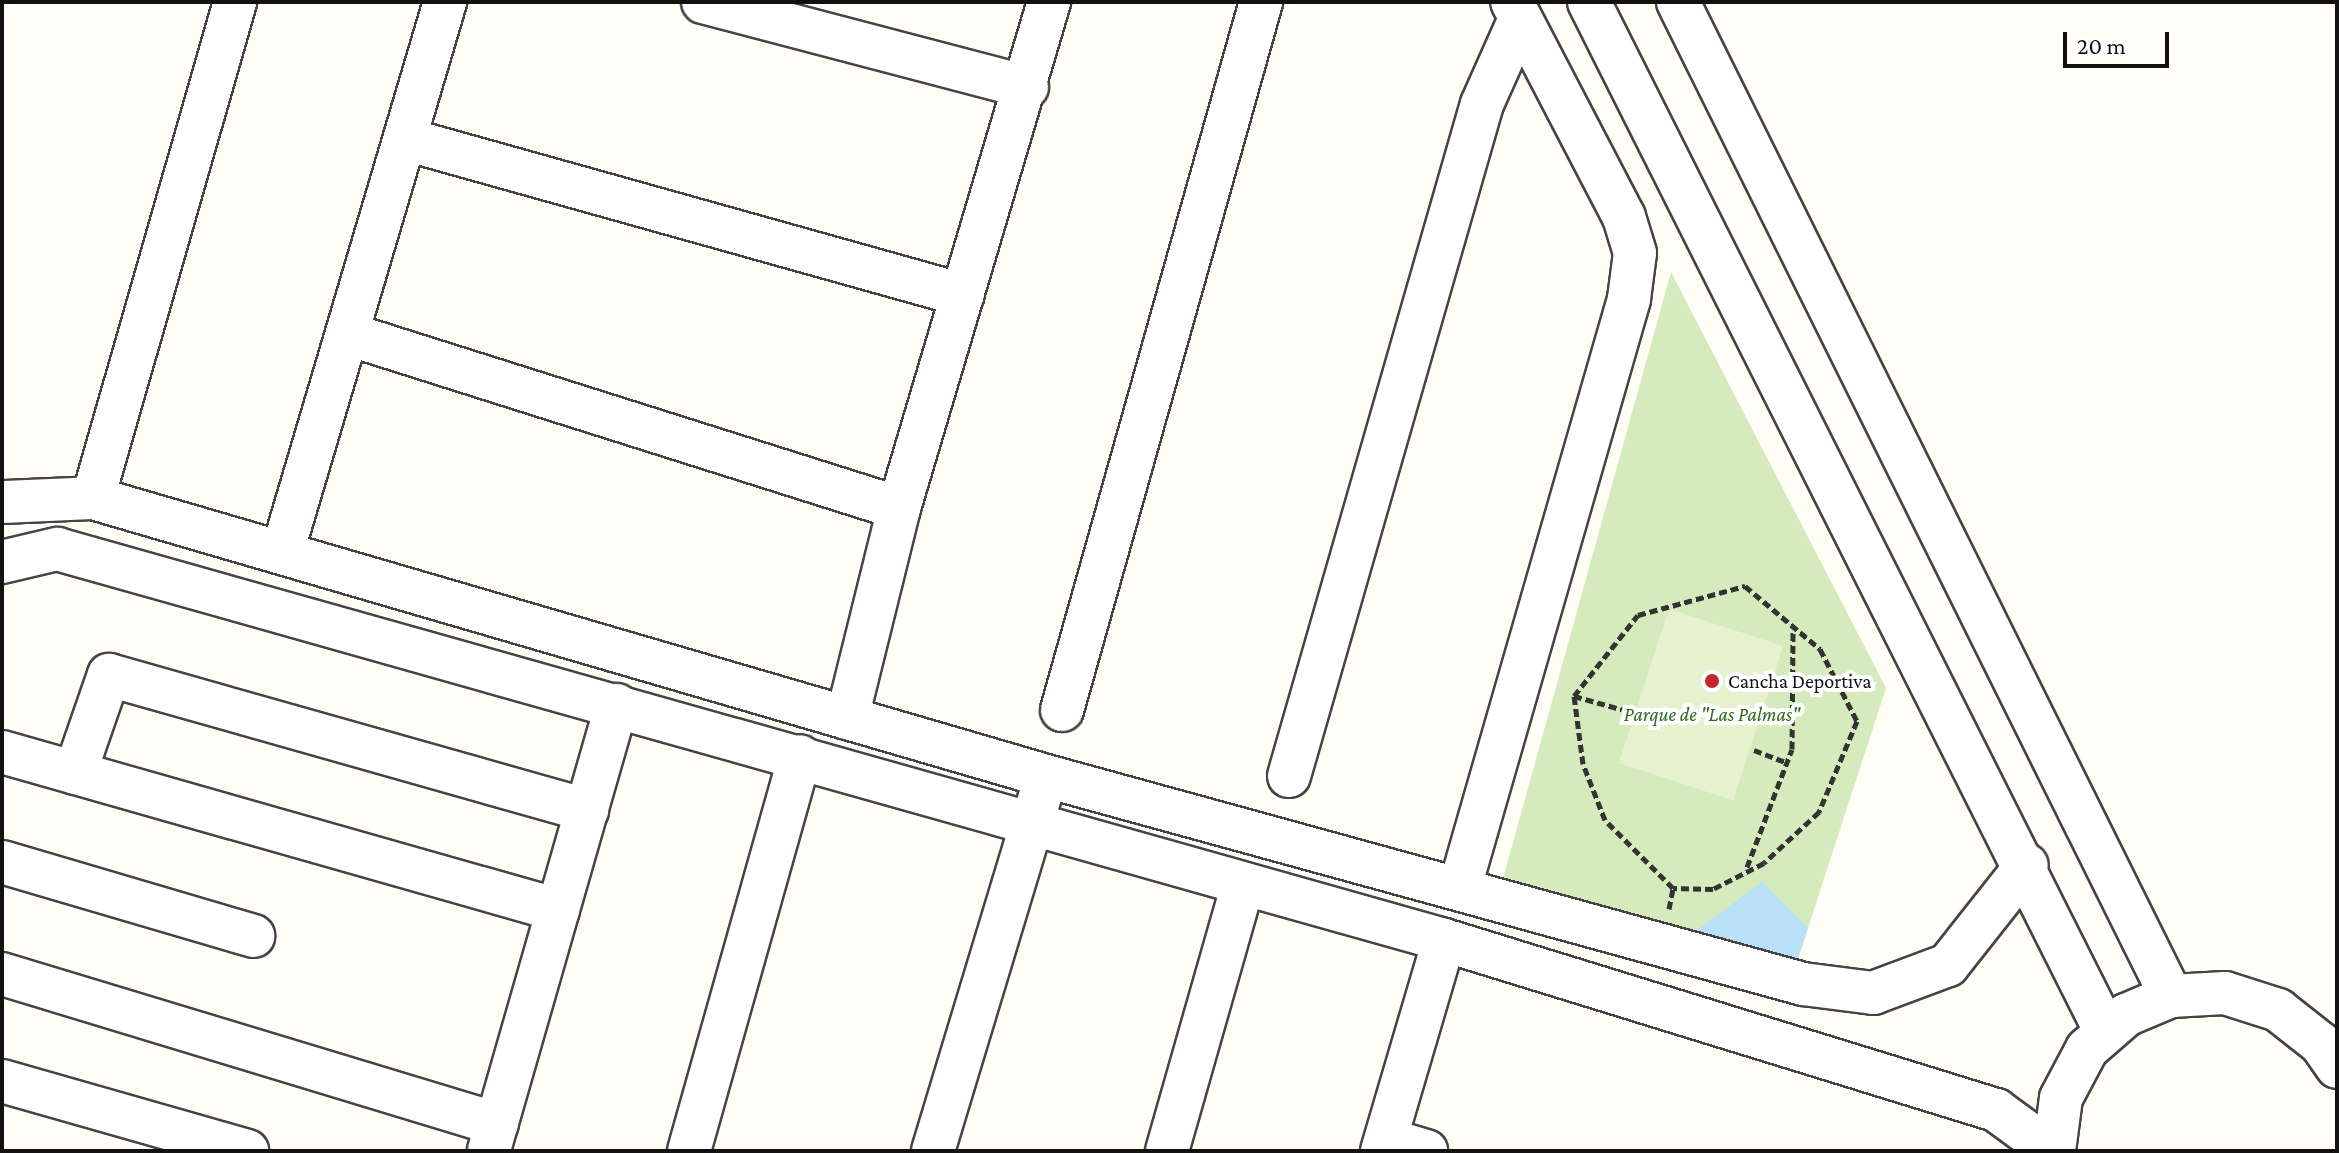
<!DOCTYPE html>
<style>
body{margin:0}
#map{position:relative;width:2339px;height:1153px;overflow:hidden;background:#fffdf5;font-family:"Crimson Pro",serif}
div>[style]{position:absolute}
.green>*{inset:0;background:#d5ebbd}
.pitch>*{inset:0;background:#e6f2cf;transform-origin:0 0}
.water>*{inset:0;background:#b9e0f7}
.path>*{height:5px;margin-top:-2.5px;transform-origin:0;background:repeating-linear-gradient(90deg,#333 0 8px,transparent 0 12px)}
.roads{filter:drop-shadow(2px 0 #444) drop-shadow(-2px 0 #444) drop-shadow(0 2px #444) drop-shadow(0 -2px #444)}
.street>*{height:42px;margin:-21px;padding:0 21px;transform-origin:21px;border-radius:21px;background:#fff}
.dots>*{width:22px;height:22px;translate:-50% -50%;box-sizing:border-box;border:4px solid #fff;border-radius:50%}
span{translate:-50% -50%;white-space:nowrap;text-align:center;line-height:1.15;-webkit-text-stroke:8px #fff;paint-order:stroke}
.poi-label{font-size:20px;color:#111}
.left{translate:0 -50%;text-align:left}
.park-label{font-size:20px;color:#2f6b1f;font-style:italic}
.frame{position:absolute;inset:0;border:4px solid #111;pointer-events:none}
.scale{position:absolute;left:2063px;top:32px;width:106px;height:36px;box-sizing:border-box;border:4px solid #111;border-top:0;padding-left:10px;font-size:24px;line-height:28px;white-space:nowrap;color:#111;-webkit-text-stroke:6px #fff;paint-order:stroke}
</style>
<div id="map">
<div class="green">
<i style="clip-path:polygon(1671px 272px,1886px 688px,1796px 965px,1500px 889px)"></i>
</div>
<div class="pitch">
<i style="left:1669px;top:609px;width:120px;height:162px;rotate:18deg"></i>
</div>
<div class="water">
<i style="clip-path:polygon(1762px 882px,1808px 928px,1796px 965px,1685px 939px)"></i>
</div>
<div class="path">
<i style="left:1574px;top:696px;width:71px;rotate:15.6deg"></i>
<i style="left:1754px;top:750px;width:34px;rotate:21deg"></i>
<i style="left:1747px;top:867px;width:126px;rotate:-69.1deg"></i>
<i style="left:1792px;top:749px;width:121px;rotate:-89.5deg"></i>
<i style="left:1669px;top:909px;width:21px;rotate:-79deg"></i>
<i style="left:1673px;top:888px;width:96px;rotate:-135deg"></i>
<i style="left:1605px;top:820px;width:60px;rotate:-111.4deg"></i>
<i style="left:1583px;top:764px;width:69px;rotate:-97.5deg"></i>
<i style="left:1574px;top:696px;width:103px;rotate:-51.7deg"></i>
<i style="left:1638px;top:615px;width:111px;rotate:-15.2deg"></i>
<i style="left:1745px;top:586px;width:98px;rotate:40deg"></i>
<i style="left:1820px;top:649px;width:81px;rotate:62.8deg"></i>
<i style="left:1857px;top:721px;width:99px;rotate:112.7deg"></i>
<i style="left:1819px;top:812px;width:75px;rotate:137.2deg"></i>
<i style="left:1764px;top:863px;width:57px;rotate:153deg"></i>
<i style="left:1713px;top:889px;width:40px;rotate:-178.6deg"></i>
</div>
<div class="roads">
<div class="street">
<i style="left:703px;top:2px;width:335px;rotate:14.7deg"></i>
<i style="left:1589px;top:2px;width:1150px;rotate:63.35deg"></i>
<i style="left:1678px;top:2px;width:1110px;rotate:63.62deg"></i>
<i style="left:405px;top:139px;width:579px;rotate:15.62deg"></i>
<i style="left:348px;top:334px;width:578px;rotate:17.53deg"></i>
<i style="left:93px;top:498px;width:516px;rotate:-74.02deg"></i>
<i style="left:2px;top:502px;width:91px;rotate:-2.5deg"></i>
<i style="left:93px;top:498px;width:993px;rotate:16.26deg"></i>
<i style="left:1046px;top:776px;width:785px;rotate:15.36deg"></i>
<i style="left:1803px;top:984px;width:71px;rotate:7.3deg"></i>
<i style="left:1873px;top:993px;width:80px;rotate:-20.5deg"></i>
<i style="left:1948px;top:965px;width:127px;rotate:-51.7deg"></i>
<i style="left:282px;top:553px;width:575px;rotate:-73.52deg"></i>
<i style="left:2px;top:562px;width:57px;rotate:-13.3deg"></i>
<i style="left:57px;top:549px;width:1441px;rotate:15.74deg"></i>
<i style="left:1444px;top:940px;width:578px;rotate:17.12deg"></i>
<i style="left:1996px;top:1110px;width:69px;rotate:36.2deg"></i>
<i style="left:1062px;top:710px;width:735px;rotate:-74.3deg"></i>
<i style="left:847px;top:718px;width:216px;rotate:-76.1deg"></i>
<i style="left:899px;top:508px;width:528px;rotate:-73.49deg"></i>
<i style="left:2px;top:752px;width:578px;rotate:15.86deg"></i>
<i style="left:75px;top:773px;width:104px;rotate:-70.9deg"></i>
<i style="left:109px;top:675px;width:497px;rotate:15.8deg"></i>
<i style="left:1289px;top:776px;width:699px;rotate:-73.98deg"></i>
<i style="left:1482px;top:104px;width:91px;rotate:-66deg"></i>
<i style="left:2px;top:862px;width:262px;rotate:16.4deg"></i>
<i style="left:1460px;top:887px;width:612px;rotate:-73.96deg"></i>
<i style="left:1629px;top:299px;width:46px;rotate:-82.6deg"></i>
<i style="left:1635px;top:253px;width:38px;rotate:-107deg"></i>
<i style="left:1624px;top:217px;width:242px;rotate:-117.5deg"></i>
<i style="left:2px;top:974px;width:517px;rotate:16.86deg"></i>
<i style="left:2px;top:1081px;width:255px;rotate:15.9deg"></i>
<i style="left:1386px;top:1139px;width:42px;rotate:16.7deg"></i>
<i style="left:489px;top:1150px;width:463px;rotate:-74deg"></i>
<i style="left:689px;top:1151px;width:410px;rotate:-74.3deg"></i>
<i style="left:933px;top:1151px;width:370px;rotate:-73.2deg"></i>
<i style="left:1167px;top:1151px;width:278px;rotate:-74.1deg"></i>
<i style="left:1382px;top:1151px;width:220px;rotate:-73.6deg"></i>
<i style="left:2054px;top:1151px;width:53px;rotate:-82.5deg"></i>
<i style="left:2061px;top:1098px;width:55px;rotate:-62deg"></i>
<i style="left:2087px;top:1049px;width:52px;rotate:-41.1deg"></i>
<i style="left:2126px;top:1015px;width:49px;rotate:-22.9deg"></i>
<i style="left:2171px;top:996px;width:54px;rotate:-3.2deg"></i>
<i style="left:2225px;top:993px;width:56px;rotate:17.8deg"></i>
<i style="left:2278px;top:1010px;width:55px;rotate:38.3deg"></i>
<i style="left:2321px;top:1044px;width:28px;rotate:55deg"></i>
</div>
</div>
<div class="dots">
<i style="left:1712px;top:681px;background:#c4262e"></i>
</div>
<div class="poi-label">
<span class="left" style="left:1728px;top:681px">Cancha Deportiva</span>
</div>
<div class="park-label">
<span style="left:1712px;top:714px">Parque de "Las Palmas"</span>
</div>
<div class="frame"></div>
<div class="scale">20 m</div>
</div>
